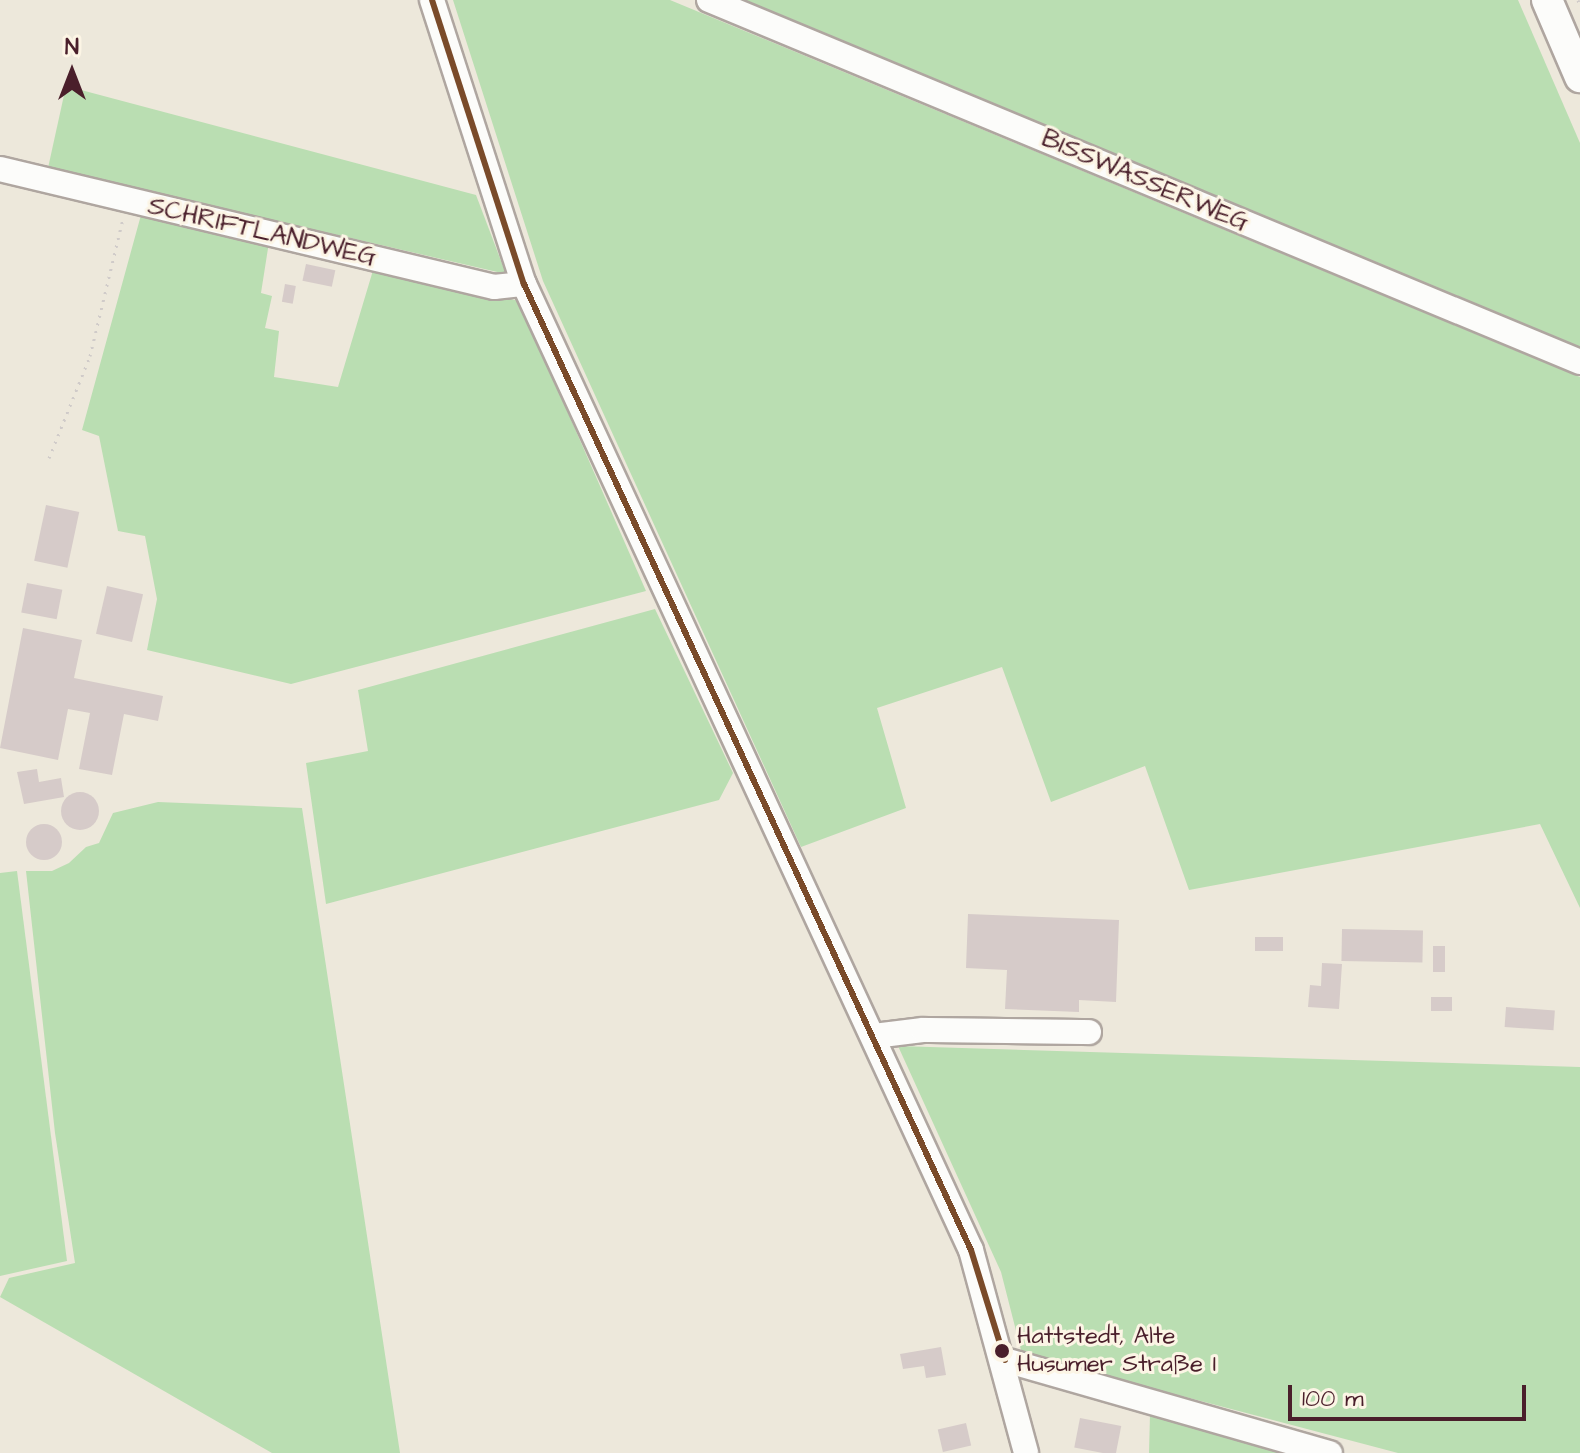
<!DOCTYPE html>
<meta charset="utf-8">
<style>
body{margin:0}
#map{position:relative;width:1580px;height:1453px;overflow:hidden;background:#ede8db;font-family:"Architects Daughter",sans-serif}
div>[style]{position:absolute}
.green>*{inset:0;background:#badeb2}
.building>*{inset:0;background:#d6cbc9;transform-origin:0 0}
.round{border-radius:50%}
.path>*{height:3px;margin-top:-1.5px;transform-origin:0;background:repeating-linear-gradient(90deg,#d0cbc9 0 2px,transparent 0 8px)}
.roads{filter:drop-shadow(2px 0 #afa6a0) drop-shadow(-2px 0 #afa6a0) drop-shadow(0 2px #afa6a0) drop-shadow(0 -2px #afa6a0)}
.minor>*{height:24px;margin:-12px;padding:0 12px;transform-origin:12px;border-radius:12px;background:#fcfcfa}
.major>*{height:30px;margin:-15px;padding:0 15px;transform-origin:15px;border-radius:15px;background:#fcfcfa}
.bus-1>*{height:6px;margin:-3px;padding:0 3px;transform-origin:3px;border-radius:3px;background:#7a4b2a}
.dots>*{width:22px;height:22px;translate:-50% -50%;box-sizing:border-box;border:4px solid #fcf5e5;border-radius:50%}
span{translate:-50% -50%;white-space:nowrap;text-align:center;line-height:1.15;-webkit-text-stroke:6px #fcf5e5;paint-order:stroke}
.bus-label{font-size:24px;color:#4a1f2b}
.left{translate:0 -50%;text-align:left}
.street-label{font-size:26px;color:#4a1f2b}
.north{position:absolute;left:32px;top:32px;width:80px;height:80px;-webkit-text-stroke:6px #fcf5e5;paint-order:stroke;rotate:0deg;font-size:22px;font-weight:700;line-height:32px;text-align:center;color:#4a1f2b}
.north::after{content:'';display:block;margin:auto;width:28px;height:36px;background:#4a1f2b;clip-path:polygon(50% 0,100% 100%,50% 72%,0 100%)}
.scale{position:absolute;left:1288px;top:1385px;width:238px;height:36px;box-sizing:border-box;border:4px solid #4a1f2b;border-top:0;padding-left:10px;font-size:24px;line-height:28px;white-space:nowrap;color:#4a1f2b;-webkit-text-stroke:6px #fcf5e5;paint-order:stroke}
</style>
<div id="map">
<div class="green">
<i style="clip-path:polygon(453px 0,670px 0,1580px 377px,1580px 908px,1540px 824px,1189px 890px,1145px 766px,1051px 802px,1002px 667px,877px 708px,906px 808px,801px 847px,543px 281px)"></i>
<i style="clip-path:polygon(731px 0,1518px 0,1580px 143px,1580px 351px)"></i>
<i style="clip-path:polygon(66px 86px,476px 195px,506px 274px,48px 168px)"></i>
<i style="clip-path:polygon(141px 215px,269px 242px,261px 293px,272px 296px,265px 328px,279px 331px,274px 377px,338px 387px,374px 267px,519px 301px,646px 591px,291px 684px,147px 650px,157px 599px,145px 536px,118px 531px,99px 436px,82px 430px)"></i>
<i style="clip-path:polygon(655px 609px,733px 773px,719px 800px,326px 904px,306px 763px,368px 751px,358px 690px)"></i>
<i style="clip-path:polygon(158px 802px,302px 808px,400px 1453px,272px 1453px,0 1297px,9px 1278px,75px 1263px,55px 1133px,26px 871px,52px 871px,69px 863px,86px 847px,99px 843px,113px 813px)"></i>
<i style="clip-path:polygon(17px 871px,67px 1261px,0 1276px,0 873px)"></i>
<i style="clip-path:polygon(898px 1046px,1580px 1067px,1580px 1453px,1398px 1453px,1022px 1354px,1001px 1272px)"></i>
<i style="clip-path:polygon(1150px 1415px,1286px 1453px,1149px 1453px)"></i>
</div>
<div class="building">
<i style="left:306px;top:264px;width:30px;height:17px;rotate:12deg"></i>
<i style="left:285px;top:284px;width:11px;height:18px;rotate:10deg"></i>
<i style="left:46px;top:505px;width:34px;height:57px;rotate:12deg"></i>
<i style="left:27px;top:583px;width:36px;height:30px;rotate:11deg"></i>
<i style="left:107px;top:586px;width:37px;height:49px;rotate:13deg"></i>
<i style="clip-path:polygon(23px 628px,82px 640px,74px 678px,163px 696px,158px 721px,124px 714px,112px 775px,79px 769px,90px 713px,68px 709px,58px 760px,0 748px)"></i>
<i style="clip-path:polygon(37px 769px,39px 782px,61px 778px,64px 797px,24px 804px,17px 772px)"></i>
<i class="round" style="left:61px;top:792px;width:38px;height:38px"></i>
<i class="round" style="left:26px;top:824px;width:36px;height:36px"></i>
<i style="clip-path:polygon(968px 914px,1119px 920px,1116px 1002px,1079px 1000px,1079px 1012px,1005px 1009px,1007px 970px,966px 968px)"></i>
<i style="left:1342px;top:929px;width:81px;height:32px;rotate:1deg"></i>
<i style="left:1283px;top:937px;width:14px;height:28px;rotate:90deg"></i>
<i style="left:1433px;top:946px;width:12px;height:26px"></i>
<i style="clip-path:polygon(1322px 963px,1342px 964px,1339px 1009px,1308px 1007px,1310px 985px,1321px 986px)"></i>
<i style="left:1431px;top:997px;width:21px;height:14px"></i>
<i style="left:1506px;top:1007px;width:49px;height:20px;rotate:4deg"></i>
<i style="clip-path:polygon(941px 1347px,946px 1375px,926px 1378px,924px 1366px,903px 1369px,900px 1354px)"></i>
<i style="left:1080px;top:1418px;width:42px;height:30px;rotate:11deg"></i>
<i style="left:966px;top:1423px;width:23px;height:29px;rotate:77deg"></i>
</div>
<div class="path">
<i style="left:1578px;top:0;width:5px;rotate:68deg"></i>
<i style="left:49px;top:458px;width:110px;rotate:-68.1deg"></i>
<i style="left:90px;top:356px;width:141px;rotate:-76.5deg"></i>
</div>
<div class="roads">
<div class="minor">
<i style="left:432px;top:0;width:299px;rotate:72.1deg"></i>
<i style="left:524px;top:284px;width:1064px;rotate:65.17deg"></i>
<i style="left:971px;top:1250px;width:210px;rotate:74.8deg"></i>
<i style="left:709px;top:0;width:943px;rotate:22.57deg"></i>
<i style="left:0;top:169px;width:508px;rotate:13.43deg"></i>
<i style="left:494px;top:287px;width:30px;rotate:-6deg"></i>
<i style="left:874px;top:1036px;width:49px;rotate:-7deg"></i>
<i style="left:923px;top:1030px;width:166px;rotate:0.7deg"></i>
<i style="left:1005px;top:1360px;width:338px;rotate:16deg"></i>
</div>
<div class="major">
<i style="left:1547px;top:0;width:84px;rotate:66.8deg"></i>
</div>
</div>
<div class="bus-1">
<i style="left:432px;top:0;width:299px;rotate:72.1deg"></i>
<i style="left:524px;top:284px;width:1064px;rotate:65.17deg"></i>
<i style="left:971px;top:1250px;width:115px;rotate:72.8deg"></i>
</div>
<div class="dots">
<i style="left:1002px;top:1351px;background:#4a1f2b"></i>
</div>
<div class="bus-label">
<span class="left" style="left:1017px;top:1351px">Hattstedt, Alte<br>Husumer Straße I</span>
</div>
<div class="street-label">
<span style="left:1145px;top:181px;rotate:23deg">BISSWASSERWEG</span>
<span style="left:262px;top:232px;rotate:13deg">SCHRIFTLANDWEG</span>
</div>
<div class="north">N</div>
<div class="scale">100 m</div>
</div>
